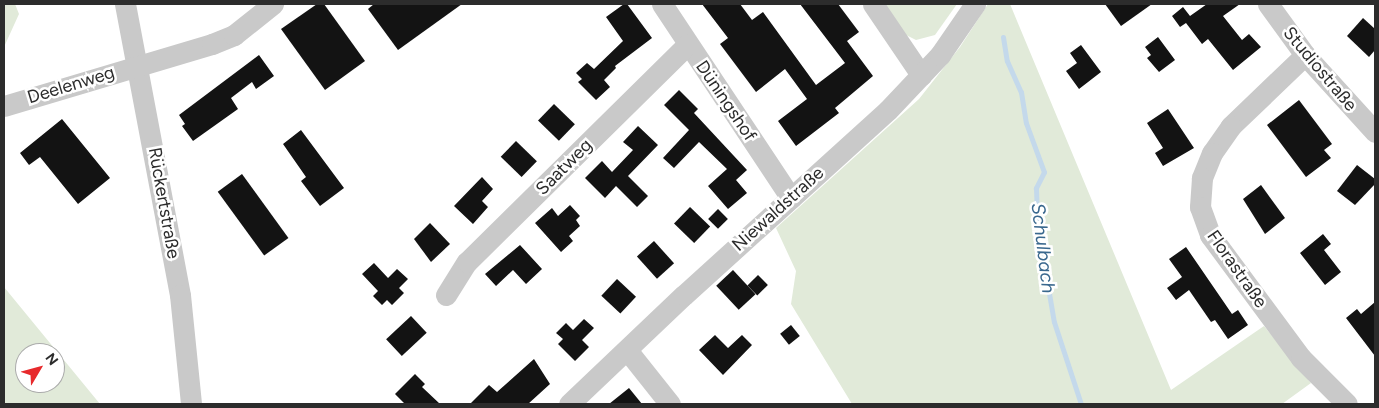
<!DOCTYPE html>
<meta charset="utf-8">
<style>
body{margin:0}
#map{position:relative;width:1379px;height:408px;overflow:hidden;background:#fff;font-family:Figtree,sans-serif}
div>[style]{position:absolute}
.green>*{inset:0;background:#e1ead9}
.stream>*{height:5px;margin:-2.5px;padding:0 2.5px;transform-origin:2.5px;border-radius:2.5px;background:#c4d9eb}
.building>*{inset:0;background:#131313;transform-origin:0 0}
.minor>*{height:21px;margin:-10.5px;padding:0 10.5px;transform-origin:10.5px;border-radius:10.5px;background:#c9c9c9}
span{translate:-50% -50%;white-space:nowrap;text-align:center;line-height:1.15;-webkit-text-stroke:5px #fff;paint-order:stroke}
.street-label{font-size:18px;color:#2c2c2c}
.water-label{font-size:19px;color:#3a688e;font-style:italic}
.frame{position:absolute;inset:0;border:5px solid #2c2c2c;pointer-events:none}
.north{position:absolute;left:15px;top:343px;width:50px;height:50px;box-sizing:border-box;background:#fff;border:1px solid #ababab;border-radius:50%;rotate:53deg;font-size:14px;font-weight:700;line-height:20px;text-align:center;color:#2c2c2c}
.north::after{content:'';display:block;margin:auto;width:18px;height:22px;background:#e72a2c;clip-path:polygon(50% 0,100% 100%,50% 72%,0 100%)}
</style>
<div id="map">
<div class="green">
<i style="clip-path:polygon(4px 4px,15px 4px,19px 14px,4px 47px)"></i>
<i style="clip-path:polygon(885px 4px,957px 4px,935px 35px,916px 40px,906px 35px)"></i>
<i style="clip-path:polygon(988px 4px,1010px 4px,1171px 390px,1264px 326px,1311px 383px,1282px 404px,852px 404px,791px 304px,796px 271px,776px 228px,919px 99px,960px 47px)"></i>
<i style="clip-path:polygon(evenodd,4px 287px,100px 404px,4px 404px,4px 287px,25px 353px,55px 353px,55px 383px,25px 383px,25px 353px)"></i>
</div>
<div class="stream">
<i style="left:1003px;top:37px;width:24px;rotate:81deg"></i>
<i style="left:1007px;top:61px;width:34px;rotate:66deg"></i>
<i style="left:1021px;top:92px;width:31px;rotate:81deg"></i>
<i style="left:1026px;top:123px;width:52px;rotate:69.8deg"></i>
<i style="left:1044px;top:172px;width:18px;rotate:117deg"></i>
<i style="left:1036px;top:188px;width:35px;rotate:88deg"></i>
<i style="left:1037px;top:223px;width:100px;rotate:80.3deg"></i>
<i style="left:1054px;top:322px;width:86px;rotate:71.8deg"></i>
</div>
<div class="building">
<i style="clip-path:polygon(317px 4px,324px 4px,365px 61px,325px 90px,281px 29px)"></i>
<i style="clip-path:polygon(374px 4px,462px 4px,398px 50px,368px 9px)"></i>
<i style="clip-path:polygon(624px 4px,627px 4px,652px 38px,615px 66px,616px 68px,604px 80px,610px 87px,596px 100px,578px 82px,582px 79px,576px 73px,587px 63px,594px 69px,623px 41px,606px 17px)"></i>
<i style="clip-path:polygon(702px 4px,740px 4px,752px 20px,763px 12px,816px 85px,845px 63px,800px 4px,838px 4px,859px 32px,847px 41px,873px 76px,835px 108px,839px 113px,796px 146px,778px 121px,807px 99px,785px 69px,756px 92px,720px 44px,728px 38px)"></i>
<i style="clip-path:polygon(1105px 4px,1152px 4px,1121px 26px)"></i>
<i style="clip-path:polygon(1207px 4px,1240px 4px,1223px 16px,1242px 40px,1249px 34px,1261px 47px,1233px 70px,1208px 39px,1202px 44px,1186px 23px,1180px 27px,1172px 16px,1183px 7px,1190px 16px)"></i>
<i style="clip-path:polygon(1363px 18px,1375px 29px,1375px 50px,1369px 57px,1347px 36px)"></i>
<i style="clip-path:polygon(1158px 37px,1175px 60px,1159px 72px,1147px 58px,1151px 55px,1145px 47px)"></i>
<i style="clip-path:polygon(1081px 45px,1101px 72px,1079px 89px,1066px 71px,1077px 63px,1070px 53px)"></i>
<i style="clip-path:polygon(259px 55px,274px 76px,256px 89px,252px 82px,231px 98px,238px 109px,193px 141px,182px 126px,185px 124px,179px 115px)"></i>
<i style="clip-path:polygon(679px 90px,698px 109px,694px 113px,747px 170px,736px 180px,747px 193px,728px 209px,708px 186px,727px 169px,699px 142px,674px 168px,663px 158px,689px 130px,664px 105px)"></i>
<i style="clip-path:polygon(1299px 100px,1332px 144px,1324px 150px,1331px 158px,1306px 177px,1267px 125px)"></i>
<i style="left:554px;top:104px;width:29px;height:23px;rotate:44deg"></i>
<i style="clip-path:polygon(1168px 109px,1194px 148px,1163px 166px,1155px 153px,1163px 148px,1147px 123px)"></i>
<i style="clip-path:polygon(62px 119px,110px 178px,78px 204px,40px 157px,29px 165px,20px 153px)"></i>
<i style="clip-path:polygon(638px 126px,658px 145px,628px 176px,648px 196px,637px 207px,616px 186px,605px 198px,585px 178px,602px 161px,612px 172px,633px 150px,623px 142px)"></i>
<i style="clip-path:polygon(301px 130px,344px 188px,320px 206px,301px 181px,306px 177px,283px 144px)"></i>
<i style="left:516px;top:141px;width:29px;height:22px;rotate:44deg"></i>
<i style="clip-path:polygon(1357px 165px,1375px 179px,1375px 184px,1355px 205px,1337px 191px)"></i>
<i style="left:242px;top:174px;width:79px;height:30px;rotate:54deg"></i>
<i style="clip-path:polygon(482px 177px,493px 189px,482px 201px,488px 207px,473px 224px,454px 206px)"></i>
<i style="clip-path:polygon(1261px 185px,1285px 218px,1265px 234px,1243px 199px)"></i>
<i style="clip-path:polygon(570px 205px,580px 216px,576px 220px,580px 226px,569px 236px,573px 241px,561px 252px,535px 223px,552px 208px,558px 216px)"></i>
<i style="left:690px;top:207px;width:28px;height:23px;rotate:44deg"></i>
<i style="left:718px;top:209px;width:14px;height:14px;rotate:45deg"></i>
<i style="clip-path:polygon(430px 223px,450px 244px,431px 262px,414px 239px)"></i>
<i style="clip-path:polygon(1323px 234px,1331px 244px,1324px 250px,1341px 272px,1325px 285px,1300px 253px)"></i>
<i style="left:654px;top:241px;width:30px;height:23px;rotate:48deg"></i>
<i style="clip-path:polygon(520px 245px,542px 269px,526px 284px,513px 270px,496px 286px,485px 274px)"></i>
<i style="clip-path:polygon(1186px 247px,1232px 314px,1238px 310px,1248px 325px,1228px 339px,1215px 320px,1211px 322px,1189px 290px,1176px 300px,1167px 288px,1182px 277px,1169px 259px)"></i>
<i style="clip-path:polygon(374px 263px,388px 278px,397px 269px,408px 279px,399px 288px,404px 293px,392px 305px,387px 300px,382px 305px,373px 296px,378px 291px,362px 274px)"></i>
<i style="left:733px;top:270px;width:33px;height:23px;rotate:47deg"></i>
<i style="left:758px;top:275px;width:14px;height:15px;rotate:45deg"></i>
<i style="left:617px;top:279px;width:26px;height:23px;rotate:43deg"></i>
<i style="clip-path:polygon(1375px 302px,1375px 356px,1346px 318px,1357px 309px,1361px 314px)"></i>
<i style="left:411px;top:316px;width:23px;height:34px;rotate:47deg"></i>
<i style="clip-path:polygon(584px 319px,594px 328px,582px 340px,589px 347px,575px 361px,558px 344px,563px 339px,556px 333px,566px 323px,573px 330px)"></i>
<i style="left:791px;top:325px;width:14px;height:14px;rotate:51deg"></i>
<i style="clip-path:polygon(715px 335px,728px 348px,742px 335px,752px 345px,723px 375px,699px 350px)"></i>
<i style="clip-path:polygon(534px 359px,550px 384px,528px 404px,470px 404px,489px 385px,497px 392px)"></i>
<i style="clip-path:polygon(415px 374px,425px 384px,422px 387px,440px 404px,405px 404px,395px 394px)"></i>
<i style="clip-path:polygon(629px 388px,642px 404px,609px 404px)"></i>
</div>
<div class="minor">
<i style="left:125px;top:4px;width:296px;rotate:79.3deg"></i>
<i style="left:180px;top:295px;width:110px;rotate:84.2deg"></i>
<i style="left:662px;top:4px;width:233px;rotate:56.4deg"></i>
<i style="left:873px;top:4px;width:86px;rotate:55.9deg"></i>
<i style="left:1268px;top:4px;width:63px;rotate:54deg"></i>
<i style="left:1305px;top:55px;width:104px;rotate:47.7deg"></i>
<i style="left:1305px;top:55px;width:103px;rotate:136.2deg"></i>
<i style="left:1231px;top:126px;width:33px;rotate:125deg"></i>
<i style="left:1212px;top:153px;width:27px;rotate:112deg"></i>
<i style="left:1202px;top:178px;width:29px;rotate:94deg"></i>
<i style="left:1200px;top:207px;width:30px;rotate:70deg"></i>
<i style="left:1210px;top:235px;width:153px;rotate:53.5deg"></i>
<i style="left:1301px;top:358px;width:65px;rotate:45deg"></i>
<i style="left:4px;top:106px;width:217px;rotate:-16.6deg"></i>
<i style="left:212px;top:44px;width:24px;rotate:-22deg"></i>
<i style="left:234px;top:35px;width:50px;rotate:-38.5deg"></i>
<i style="left:446px;top:295px;width:39px;rotate:-58deg"></i>
<i style="left:467px;top:262px;width:310px;rotate:-44.6deg"></i>
<i style="left:627px;top:350px;width:69px;rotate:51.5deg"></i>
<i style="left:569px;top:404px;width:158px;rotate:-43.5deg"></i>
<i style="left:684px;top:295px;width:275px;rotate:-42.2deg"></i>
<i style="left:888px;top:110px;width:76px;rotate:-46.6deg"></i>
<i style="left:940px;top:55px;width:62px;rotate:-55.5deg"></i>
</div>
<div class="street-label">
<span style="left:1320px;top:69px;rotate:50deg">Studiostraße</span>
<span style="left:71px;top:85px;rotate:-17deg">Deelenweg</span>
<span style="left:726px;top:101px;rotate:56deg">Düningshof</span>
<span style="left:564px;top:167px;rotate:-45deg">Saatweg</span>
<span style="left:164px;top:203px;rotate:80deg">Rückertstraße</span>
<span style="left:778px;top:209px;rotate:-42deg">Niewaldstraße</span>
<span style="left:1237px;top:269px;rotate:55deg">Florastraße</span>
</div>
<div class="water-label">
<span style="left:1043px;top:248px;rotate:83deg">Schulbach</span>
</div>
<div class="frame"></div>
<div class="north">N</div>
</div>
